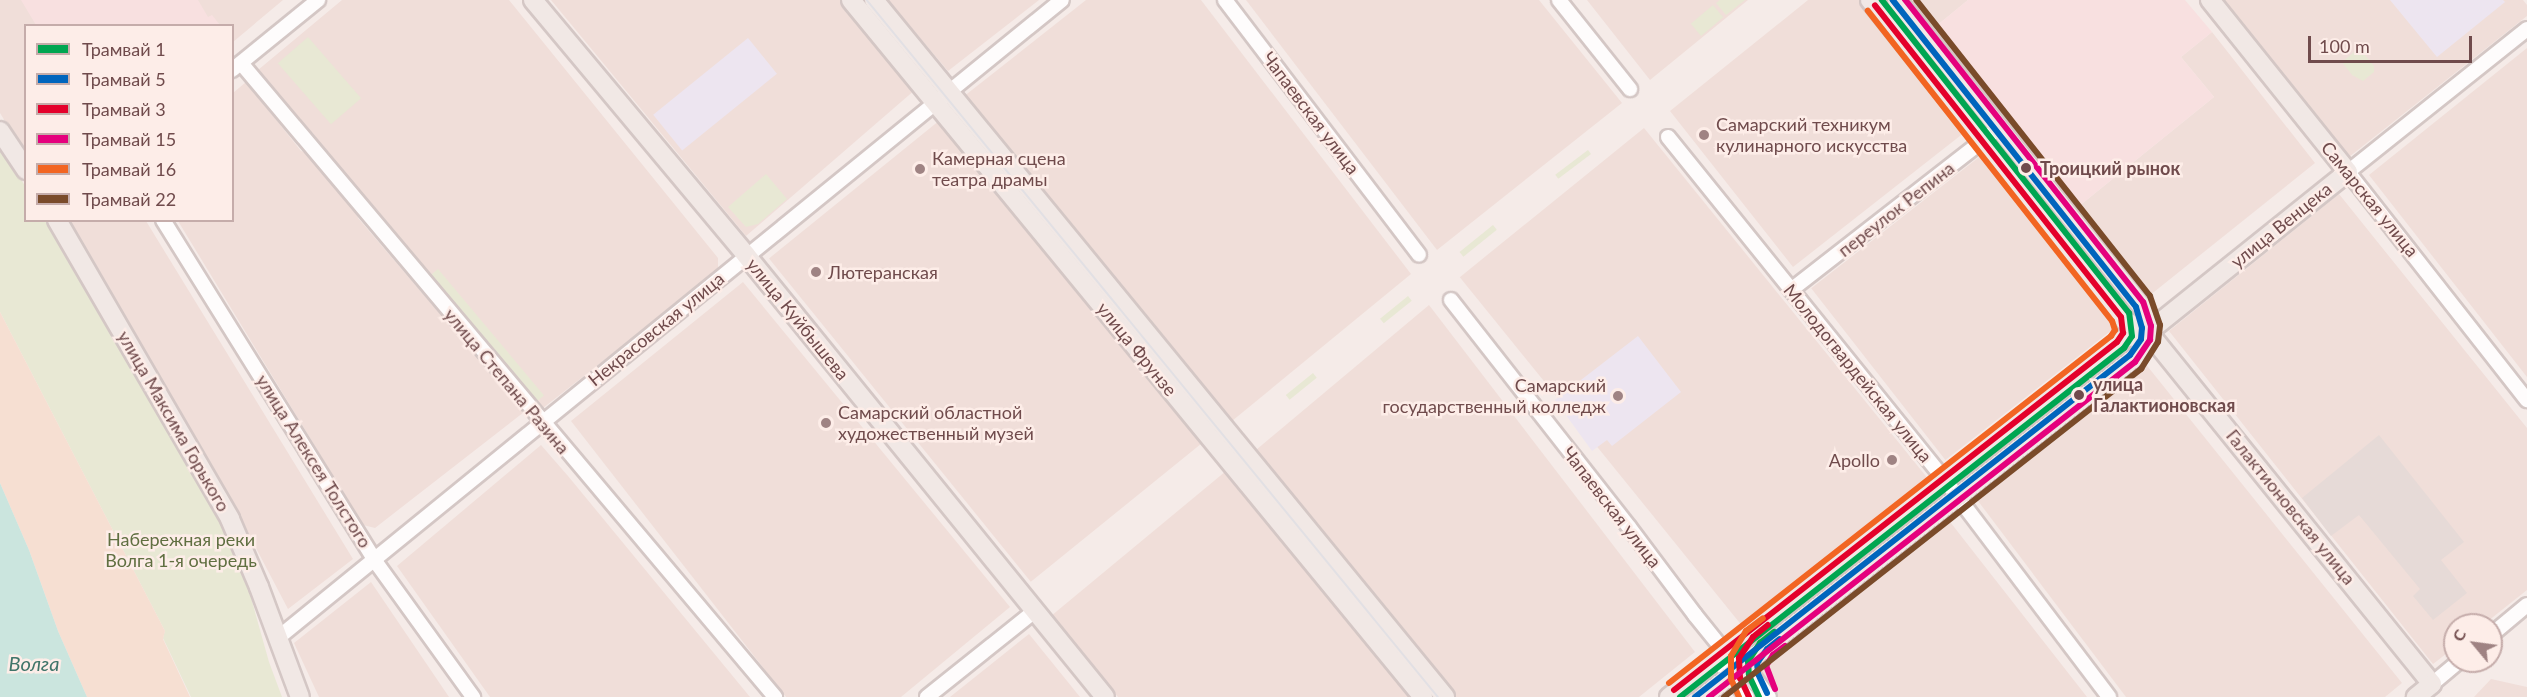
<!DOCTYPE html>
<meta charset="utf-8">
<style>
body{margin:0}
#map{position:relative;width:2527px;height:697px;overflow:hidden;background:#f5ebe8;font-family:Lato,sans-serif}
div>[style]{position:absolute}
.residential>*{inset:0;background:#f0ded9;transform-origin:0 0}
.commercial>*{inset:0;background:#f8e0e0}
.industrial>*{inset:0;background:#e6dad7}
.education>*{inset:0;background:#ede5f0;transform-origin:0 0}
.green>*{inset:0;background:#e8e8d4;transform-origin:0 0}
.sand>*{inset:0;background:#f6dfd2}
.water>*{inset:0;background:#cbe5de}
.roads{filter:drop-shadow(2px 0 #d4c7c5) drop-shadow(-2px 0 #d4c7c5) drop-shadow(0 2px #d4c7c5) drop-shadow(0 -2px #d4c7c5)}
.minor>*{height:14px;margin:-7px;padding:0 7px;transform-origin:7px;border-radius:7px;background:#fefcfc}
.major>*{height:18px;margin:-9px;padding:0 9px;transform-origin:9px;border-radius:9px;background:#f1e8e5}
.tram>*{height:1.5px;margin:-0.75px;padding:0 0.75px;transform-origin:0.75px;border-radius:0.75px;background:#e2e0e4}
.tram-1>*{height:6px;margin:-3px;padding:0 3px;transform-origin:3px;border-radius:3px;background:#00a651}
.tram-2>*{height:6px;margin:-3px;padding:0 3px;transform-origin:3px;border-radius:3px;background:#0065bd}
.tram-3>*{height:6px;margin:-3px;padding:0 3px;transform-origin:3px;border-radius:3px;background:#e4002b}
.tram-4>*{height:6px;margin:-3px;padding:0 3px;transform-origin:3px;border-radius:3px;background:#e5007d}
.tram-5>*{height:6px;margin:-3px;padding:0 3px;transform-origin:3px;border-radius:3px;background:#f26522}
.tram-6>*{height:6px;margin:-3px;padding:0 3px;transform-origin:3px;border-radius:3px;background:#7a4b2a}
.dots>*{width:16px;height:16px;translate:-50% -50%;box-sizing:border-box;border:3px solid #fdede8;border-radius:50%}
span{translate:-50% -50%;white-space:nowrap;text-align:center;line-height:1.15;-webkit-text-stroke:5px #fdede8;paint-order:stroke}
.street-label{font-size:18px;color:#704b4c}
.poi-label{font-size:18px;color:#704b4c}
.left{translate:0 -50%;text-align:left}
.right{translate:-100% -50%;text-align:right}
.stop-label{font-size:18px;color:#704b4c;font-weight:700}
.park-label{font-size:18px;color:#606f41}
.water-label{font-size:20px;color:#40756a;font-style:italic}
.legend{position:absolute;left:24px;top:24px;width:210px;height:198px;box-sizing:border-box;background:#fdede8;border:2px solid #c5acaa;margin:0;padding:8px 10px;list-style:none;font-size:18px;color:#704b4c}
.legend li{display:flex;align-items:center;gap:12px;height:30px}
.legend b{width:30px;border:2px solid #c5acaa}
.north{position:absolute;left:2443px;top:613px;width:60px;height:60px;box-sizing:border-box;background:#fdede8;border:2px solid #c5acaa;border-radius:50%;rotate:299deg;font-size:16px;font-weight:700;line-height:24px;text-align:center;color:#704b4c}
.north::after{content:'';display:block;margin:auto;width:21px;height:27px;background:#9f8383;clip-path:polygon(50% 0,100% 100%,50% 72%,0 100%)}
.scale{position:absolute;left:2308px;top:36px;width:164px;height:27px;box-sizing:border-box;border:3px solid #704b4c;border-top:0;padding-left:8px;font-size:18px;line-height:21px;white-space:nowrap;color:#704b4c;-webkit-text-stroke:4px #fdede8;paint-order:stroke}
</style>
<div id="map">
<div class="residential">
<i style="clip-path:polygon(0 0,283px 0,233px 42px,232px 26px,26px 26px,25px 154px,0 113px)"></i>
<i style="clip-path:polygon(342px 0,509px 0,718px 258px,718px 271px,543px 408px,373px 205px,367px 202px,357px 208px,358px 218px,524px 412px,375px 528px,363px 525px,178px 221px,232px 220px,233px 93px,246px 82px,301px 151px,309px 153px,318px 146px,316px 137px,258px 70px)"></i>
<i style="clip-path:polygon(551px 0,842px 0,916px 89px,746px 236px)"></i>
<i style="clip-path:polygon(888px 0,1039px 0,948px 71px)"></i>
<i style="clip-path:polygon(1086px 0,1201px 0,1411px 274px,1232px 421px,963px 97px)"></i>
<i style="clip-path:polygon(1246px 0,1539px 0,1622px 103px,1437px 250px)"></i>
<i style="clip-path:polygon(1587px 0,1748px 0,1650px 80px)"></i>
<i style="clip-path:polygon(1808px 0,1860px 0,1965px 132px,1793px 267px,1670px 111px)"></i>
<i style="clip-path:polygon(1903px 0,1968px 0,1929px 32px)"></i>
<i style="clip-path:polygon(2221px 0,2523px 0,2527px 5px,2527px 16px,2349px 157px)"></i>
<i style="clip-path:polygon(2212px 32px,2315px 163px,2149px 296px,2073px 211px,2214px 97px,2181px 57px)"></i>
<i style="clip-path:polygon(2527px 48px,2527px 377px,2369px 175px)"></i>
<i style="left:940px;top:120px;width:416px;height:220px;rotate:51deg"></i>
<i style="left:1644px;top:128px;width:451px;height:237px;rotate:51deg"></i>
<i style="left:1983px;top:154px;width:218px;height:218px;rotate:52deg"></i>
<i style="clip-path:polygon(2339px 194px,2527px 428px,2527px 590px,2483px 625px,2455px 625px,2455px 647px,2433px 664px,2169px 331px)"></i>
<i style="clip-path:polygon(68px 221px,146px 221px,353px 559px,288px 609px,216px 472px)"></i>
<i style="clip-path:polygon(743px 282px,1010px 607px,901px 697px,786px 697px,571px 421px)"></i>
<i style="clip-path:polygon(1429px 305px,1695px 652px,1639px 697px,1456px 697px,1256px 450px)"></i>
<i style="clip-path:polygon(2140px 357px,2402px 683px,2385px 697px,2126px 697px,1969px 489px)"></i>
<i style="clip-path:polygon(541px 445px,568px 476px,750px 697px,490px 697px,397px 566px)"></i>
<i style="clip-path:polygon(1226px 471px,1410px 697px,1118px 697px,1051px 616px)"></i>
<i style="clip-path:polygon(1940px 509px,2087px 697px,1776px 697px,1748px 660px)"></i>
<i style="clip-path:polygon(371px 582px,449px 697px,319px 697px,294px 643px)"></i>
<i style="clip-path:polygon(1029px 634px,1080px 697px,950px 697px)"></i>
<i style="clip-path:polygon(2491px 679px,2527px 687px,2527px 697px,2474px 697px)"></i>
</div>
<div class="commercial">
<i style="clip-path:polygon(21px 0,198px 0,208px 17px,212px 15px,220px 25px,36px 25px)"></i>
<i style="clip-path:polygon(1968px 0,2185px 0,2212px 32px,2181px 57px,2214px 97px,2073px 211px,1929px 32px)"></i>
</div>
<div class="industrial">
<i style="clip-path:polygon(2379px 435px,2464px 542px,2441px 560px,2467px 593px,2433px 620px,2413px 596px,2420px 589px,2359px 515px,2331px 536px,2302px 498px)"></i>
</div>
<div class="education">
<i style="clip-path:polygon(2390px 0,2503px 0,2505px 2px,2437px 57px)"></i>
<i style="left:748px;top:38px;width:46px;height:122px;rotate:51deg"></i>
<i style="clip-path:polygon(1638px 336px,1681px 392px,1612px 446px,1607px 440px,1592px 451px,1555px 400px)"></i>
</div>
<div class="green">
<i style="clip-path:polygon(1720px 0,1745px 0,1726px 15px,1716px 3px)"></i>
<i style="left:1713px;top:5px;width:16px;height:29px;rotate:50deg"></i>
<i style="left:308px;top:37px;width:81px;height:40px;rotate:49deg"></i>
<i style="clip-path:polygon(2359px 48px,2374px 66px,2374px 72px,2363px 81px,2352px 75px,2342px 62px)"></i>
<i style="clip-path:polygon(0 144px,25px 186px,26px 220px,47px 221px,209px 496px,241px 562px,269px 662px,282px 697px,191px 697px,163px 638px,165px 631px,0 312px)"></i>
<i style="left:1588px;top:150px;width:5px;height:41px;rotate:53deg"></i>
<i style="clip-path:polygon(766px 174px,787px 199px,758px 224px,746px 227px,728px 207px)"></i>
<i style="left:1493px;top:225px;width:6px;height:43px;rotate:51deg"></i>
<i style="left:438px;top:269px;width:165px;height:13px;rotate:50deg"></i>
<i style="left:1408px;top:296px;width:6px;height:36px;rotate:51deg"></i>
<i style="left:1313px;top:373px;width:6px;height:35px;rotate:51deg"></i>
</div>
<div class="sand">
<i style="clip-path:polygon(0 312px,165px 631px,163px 639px,190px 697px,87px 697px,58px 631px,29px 550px,0 483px)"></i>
</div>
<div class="water">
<i style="clip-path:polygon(0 483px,29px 550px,58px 631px,87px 697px,0 697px)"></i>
</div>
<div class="roads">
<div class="minor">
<i style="left:1225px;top:0;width:320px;rotate:52.7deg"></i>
<i style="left:1559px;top:0;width:114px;rotate:51.4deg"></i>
<i style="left:2527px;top:29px;width:229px;rotate:141.4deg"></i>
<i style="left:2348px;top:172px;width:290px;rotate:51.9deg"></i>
<i style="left:241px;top:63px;width:829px;rotate:49.89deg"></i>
<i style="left:232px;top:70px;width:111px;rotate:-39.1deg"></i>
<i style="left:1668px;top:137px;width:441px;rotate:51.1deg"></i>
<i style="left:1945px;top:480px;width:272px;rotate:52.9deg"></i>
<i style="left:163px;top:220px;width:402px;rotate:58.1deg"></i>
<i style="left:375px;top:561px;width:168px;rotate:54.2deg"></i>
<i style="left:1791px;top:290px;width:264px;rotate:-37.9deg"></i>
<i style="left:1451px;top:300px;width:288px;rotate:51.9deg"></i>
<i style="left:1629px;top:527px;width:110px;rotate:53.1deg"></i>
<i style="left:1695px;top:615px;width:38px;rotate:51deg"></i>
<i style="left:1719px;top:645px;width:13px;rotate:13deg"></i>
<i style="left:1732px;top:648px;width:61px;rotate:52.9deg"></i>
<i style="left:2491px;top:635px;width:47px;rotate:-39.8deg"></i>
<i style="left:279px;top:637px;width:1009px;rotate:-39.13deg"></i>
<i style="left:1718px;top:650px;width:9px;rotate:96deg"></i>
<i style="left:1717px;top:659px;width:48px;rotate:51.7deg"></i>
<i style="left:2432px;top:684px;width:35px;rotate:-40deg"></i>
<i style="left:927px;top:697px;width:139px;rotate:-38.6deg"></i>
</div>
<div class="major">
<i style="left:533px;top:0;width:332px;rotate:50.1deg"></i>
<i style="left:746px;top:255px;width:569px;rotate:50.92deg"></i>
<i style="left:851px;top:0;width:902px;rotate:50.63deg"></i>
<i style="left:874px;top:0;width:901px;rotate:50.67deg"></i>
<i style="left:1870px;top:0;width:410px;rotate:51.5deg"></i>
<i style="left:2125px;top:321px;width:25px;rotate:26deg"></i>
<i style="left:2148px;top:332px;width:452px;rotate:51.1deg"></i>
<i style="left:2432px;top:684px;width:21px;rotate:141deg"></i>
<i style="left:1897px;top:0;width:396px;rotate:51.4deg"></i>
<i style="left:2144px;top:309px;width:23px;rotate:80deg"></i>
<i style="left:0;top:131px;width:47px;rotate:56.3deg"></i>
<i style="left:57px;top:220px;width:345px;rotate:59.9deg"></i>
<i style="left:230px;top:519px;width:74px;rotate:66.9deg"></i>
<i style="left:259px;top:587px;width:117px;rotate:69.6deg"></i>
<i style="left:1669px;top:697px;width:580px;rotate:-38.21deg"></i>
<i style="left:2125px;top:338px;width:24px;rotate:-15deg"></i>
<i style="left:2148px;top:332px;width:256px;rotate:-38.7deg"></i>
<i style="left:2348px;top:172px;width:221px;rotate:-128.7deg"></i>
<i style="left:1703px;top:697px;width:553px;rotate:-38.17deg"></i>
<i style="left:2138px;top:355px;width:25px;rotate:-67deg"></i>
</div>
</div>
<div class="tram">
<i style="left:867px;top:0;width:901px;rotate:50.67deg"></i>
<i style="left:1719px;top:673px;width:18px;rotate:6deg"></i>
<i style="left:1737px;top:675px;width:20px;rotate:41deg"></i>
<i style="left:1691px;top:697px;width:88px;rotate:-38deg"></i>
</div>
<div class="tram-1">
<i style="left:1680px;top:697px;width:565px;rotate:-38.17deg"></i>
<i style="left:2124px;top:348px;width:14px;rotate:-56deg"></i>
<i style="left:2132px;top:336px;width:23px;rotate:-97deg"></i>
<i style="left:2129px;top:313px;width:399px;rotate:-128.3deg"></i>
<i style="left:1759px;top:697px;width:23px;rotate:-115deg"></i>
<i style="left:1749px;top:676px;width:15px;rotate:-94deg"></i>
<i style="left:1748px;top:661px;width:22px;rotate:-56deg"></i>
<i style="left:1760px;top:643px;width:18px;rotate:-38deg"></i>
</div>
<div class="tram-2">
<i style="left:1767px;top:693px;width:21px;rotate:-115deg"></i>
<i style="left:1758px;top:674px;width:11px;rotate:-95deg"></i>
<i style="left:1757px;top:663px;width:17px;rotate:-54deg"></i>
<i style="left:1767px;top:649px;width:16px;rotate:-38deg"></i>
<i style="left:1695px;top:697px;width:553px;rotate:-38.17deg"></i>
<i style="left:2130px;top:355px;width:19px;rotate:-55deg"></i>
<i style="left:2141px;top:339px;width:11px;rotate:-85deg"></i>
<i style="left:2142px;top:328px;width:22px;rotate:-106deg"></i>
<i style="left:2136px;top:307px;width:392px;rotate:-128.4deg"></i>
</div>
<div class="tram-3">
<i style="left:1674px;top:690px;width:563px;rotate:-38.15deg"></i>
<i style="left:2117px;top:342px;width:11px;rotate:-56deg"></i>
<i style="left:2123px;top:333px;width:16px;rotate:-97deg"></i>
<i style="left:2121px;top:317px;width:397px;rotate:-128.3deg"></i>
<i style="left:1749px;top:697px;width:21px;rotate:-115deg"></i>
<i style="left:1740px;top:678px;width:20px;rotate:-93deg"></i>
<i style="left:1739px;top:658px;width:25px;rotate:-56deg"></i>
<i style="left:1753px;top:637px;width:19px;rotate:-39deg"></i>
</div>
<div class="tram-4">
<i style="left:1775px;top:689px;width:25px;rotate:-111deg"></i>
<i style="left:1766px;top:666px;width:13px;rotate:-58deg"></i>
<i style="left:1773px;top:655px;width:15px;rotate:-37deg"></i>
<i style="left:1709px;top:697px;width:542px;rotate:-38.18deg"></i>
<i style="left:2135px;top:362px;width:27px;rotate:-56deg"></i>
<i style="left:2150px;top:340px;width:14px;rotate:-86deg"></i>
<i style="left:2151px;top:326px;width:25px;rotate:-108deg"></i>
<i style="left:2143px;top:302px;width:385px;rotate:-128.2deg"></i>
</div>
<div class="tram-5">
<i style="left:1669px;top:683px;width:562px;rotate:-38.13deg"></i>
<i style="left:2111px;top:336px;width:7px;rotate:-56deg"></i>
<i style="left:2115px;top:330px;width:9px;rotate:-108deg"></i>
<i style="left:2112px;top:321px;width:395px;rotate:-128.2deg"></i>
<i style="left:1739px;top:697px;width:20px;rotate:-114deg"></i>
<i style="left:1731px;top:679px;width:23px;rotate:-90deg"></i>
<i style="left:1731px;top:656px;width:29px;rotate:-59deg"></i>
<i style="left:1746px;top:631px;width:21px;rotate:-37deg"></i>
</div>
<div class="tram-6">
<i style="left:1724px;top:697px;width:531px;rotate:-38.19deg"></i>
<i style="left:2141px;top:369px;width:32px;rotate:-58deg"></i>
<i style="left:2158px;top:342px;width:17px;rotate:-83deg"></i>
<i style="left:2160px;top:325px;width:31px;rotate:-109deg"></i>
<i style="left:2150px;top:296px;width:377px;rotate:-128.3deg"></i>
</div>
<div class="dots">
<i style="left:1704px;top:135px;background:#9f8383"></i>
<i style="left:2026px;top:168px;background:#704b4c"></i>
<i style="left:920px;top:169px;background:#9f8383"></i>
<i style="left:816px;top:272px;background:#9f8383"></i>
<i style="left:2079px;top:395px;background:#704b4c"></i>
<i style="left:1618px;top:396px;background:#9f8383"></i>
<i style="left:826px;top:423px;background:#9f8383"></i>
<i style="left:1892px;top:460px;background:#9f8383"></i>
</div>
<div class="street-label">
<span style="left:1311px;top:113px;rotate:53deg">Чапаевская улица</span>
<span style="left:2370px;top:199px;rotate:51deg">Самарская улица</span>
<span style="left:1896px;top:209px;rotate:-38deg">переулок Репина</span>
<span style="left:2281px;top:225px;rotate:-39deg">улица Венцека</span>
<span style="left:798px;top:319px;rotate:51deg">улица Куйбышева</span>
<span style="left:656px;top:329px;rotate:-39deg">Некрасовская улица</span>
<span style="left:1137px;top:349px;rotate:51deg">улица Фрунзе</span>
<span style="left:1858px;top:373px;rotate:51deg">Молодогвардейская улица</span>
<span style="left:507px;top:381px;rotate:50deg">улица Степана Разина</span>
<span style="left:174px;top:421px;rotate:60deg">улица Максима Горького</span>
<span style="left:314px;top:461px;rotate:58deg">улица Алексея Толстого</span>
<span style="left:1612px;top:507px;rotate:52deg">Чапаевская улица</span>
<span style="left:2291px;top:507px;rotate:51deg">Галактионовская улица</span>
</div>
<div class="poi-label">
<span class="left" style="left:1716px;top:135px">Самарский техникум<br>кулинарного искусства</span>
<span class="left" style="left:932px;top:169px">Камерная сцена<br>театра драмы</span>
<span class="left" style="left:828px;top:272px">Лютеранская</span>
<span class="right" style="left:1606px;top:396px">Самарский<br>государственный колледж</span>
<span class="left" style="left:838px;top:423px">Самарский областной<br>художественный музей</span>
<span class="right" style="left:1880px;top:460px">Apollo</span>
</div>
<div class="stop-label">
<span class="left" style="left:2040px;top:168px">Троицкий рынок</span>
<span class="left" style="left:2093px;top:395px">улица<br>Галактионовская</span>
</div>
<div class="park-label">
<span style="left:181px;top:550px">Набережная реки<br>Волга 1-я очередь</span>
</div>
<div class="water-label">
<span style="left:34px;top:663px">Волга</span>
</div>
<ul class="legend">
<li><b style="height:8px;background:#00a651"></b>Трамвай 1</li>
<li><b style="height:8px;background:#0065bd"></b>Трамвай 5</li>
<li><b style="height:8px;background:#e4002b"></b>Трамвай 3</li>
<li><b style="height:8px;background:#e5007d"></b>Трамвай 15</li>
<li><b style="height:8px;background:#f26522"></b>Трамвай 16</li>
<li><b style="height:8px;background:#7a4b2a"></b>Трамвай 22</li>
</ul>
<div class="north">С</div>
<div class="scale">100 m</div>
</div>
